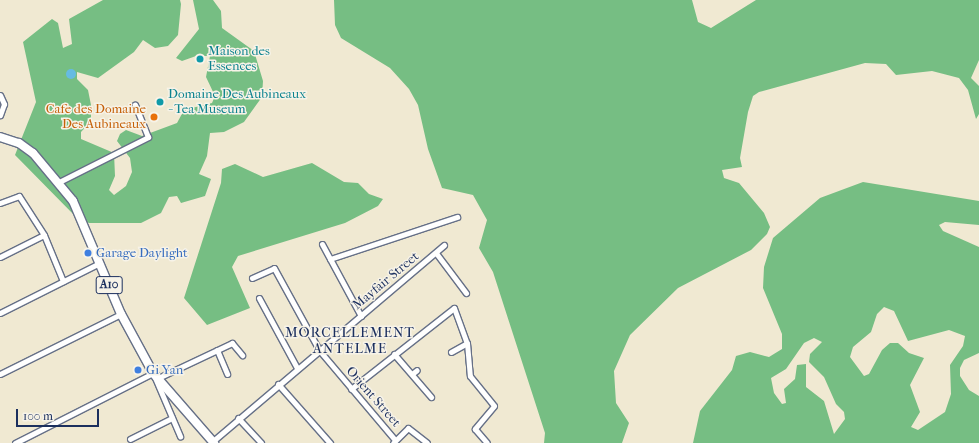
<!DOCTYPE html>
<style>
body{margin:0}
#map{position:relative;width:979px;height:443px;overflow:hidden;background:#f0e9d2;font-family:"IM FELL French Canon",serif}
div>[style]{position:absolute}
.forest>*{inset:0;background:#76be83}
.water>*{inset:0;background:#66bbe2}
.round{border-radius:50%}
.roads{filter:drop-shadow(1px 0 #667087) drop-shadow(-1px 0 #667087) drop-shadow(0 1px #667087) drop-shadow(0 -1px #667087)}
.minor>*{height:5px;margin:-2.5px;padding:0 2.5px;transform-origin:2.5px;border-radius:2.5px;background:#fff}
.primary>*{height:8px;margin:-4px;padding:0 4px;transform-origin:4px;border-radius:4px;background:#fff}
.dots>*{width:11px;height:11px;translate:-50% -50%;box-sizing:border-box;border:2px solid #f7f3e8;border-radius:50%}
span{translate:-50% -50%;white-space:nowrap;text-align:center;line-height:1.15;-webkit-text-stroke:3px #f7f3e8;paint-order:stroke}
.shield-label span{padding:1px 3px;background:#f7f3e8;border:1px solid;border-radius:3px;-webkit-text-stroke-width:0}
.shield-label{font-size:12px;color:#1b2f5e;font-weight:700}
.culture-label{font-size:13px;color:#0d838f}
.left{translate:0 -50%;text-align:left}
.food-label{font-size:13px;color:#c56008}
.right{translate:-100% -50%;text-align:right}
.shop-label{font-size:13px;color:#366cbe}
.street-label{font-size:13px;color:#1b2f5e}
.neighbourhood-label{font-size:14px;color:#1b2f5e;letter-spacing:1px}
.scale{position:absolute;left:16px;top:409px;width:83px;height:18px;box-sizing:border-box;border:2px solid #1b2f5e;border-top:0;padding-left:5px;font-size:12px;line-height:14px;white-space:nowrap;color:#1b2f5e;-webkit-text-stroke:3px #f7f3e8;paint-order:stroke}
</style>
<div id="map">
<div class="forest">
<i style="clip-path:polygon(103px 0,180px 0,181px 4px,178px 35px,168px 46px,155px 48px,143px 40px,134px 52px,98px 78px,77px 72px,77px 79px,88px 90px,91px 105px,91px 121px,81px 132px,81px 139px,114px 153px,115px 176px,109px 190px,114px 195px,126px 186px,132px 172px,130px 158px,117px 141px,120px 134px,126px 130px,142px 136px,177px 123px,184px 110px,212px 103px,215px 96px,206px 77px,210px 56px,196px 56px,182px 61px,176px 58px,199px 29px,193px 0,213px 0,221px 11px,222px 28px,254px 51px,263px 81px,262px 97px,244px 122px,224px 132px,210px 133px,207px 156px,199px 174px,211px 179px,205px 196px,181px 203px,177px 196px,169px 197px,161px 213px,141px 223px,89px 223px,76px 217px,15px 155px,36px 102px,23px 42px,52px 19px,58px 23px,63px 48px,72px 44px,69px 19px)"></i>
<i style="clip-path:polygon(334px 0,692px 0,698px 22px,711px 28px,756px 0,979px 0,979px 60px,971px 78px,979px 86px,979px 114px,976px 119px,968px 90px,959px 78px,932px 71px,896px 75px,886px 64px,865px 63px,759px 92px,753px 96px,748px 112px,740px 158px,742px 167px,722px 170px,724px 178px,739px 183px,764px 213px,770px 227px,767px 234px,751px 250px,678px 288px,630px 335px,614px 371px,616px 403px,629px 423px,622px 443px,544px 443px,545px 433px,493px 272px,479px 248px,487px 220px,473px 195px,442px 188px,428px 149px,418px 105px,409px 89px,390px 68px,341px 38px,335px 25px)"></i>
<i style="clip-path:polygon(312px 163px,344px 182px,358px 183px,369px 194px,383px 199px,378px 206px,345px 223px,238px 256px,232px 267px,250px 308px,207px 325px,184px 298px,221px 183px,222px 169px,235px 164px,263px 177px)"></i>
<i style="clip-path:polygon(evenodd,863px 182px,979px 201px,979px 225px,945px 222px,939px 225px,943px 231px,979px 247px,979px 353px,964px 360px,960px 368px,960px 376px,969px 390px,979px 396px,979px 443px,693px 443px,700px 411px,732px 370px,736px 356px,750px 352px,769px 357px,782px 349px,782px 334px,763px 288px,764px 267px,773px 238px,820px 198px,863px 182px,884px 307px,894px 311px,908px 341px,949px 330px,965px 336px,963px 346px,950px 365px,951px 394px,945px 412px,918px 430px,911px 427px,920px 412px,910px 385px,924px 358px,909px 353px,898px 343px,890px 343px,882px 350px,869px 374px,864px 376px,850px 357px,853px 347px,871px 332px,877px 314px,884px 307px,863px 182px,814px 338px,822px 342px,810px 354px,809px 362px,824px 377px,836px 404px,844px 412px,845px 419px,834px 434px,824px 401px,806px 387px,806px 364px,797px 365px,795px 379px,784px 389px,786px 403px,782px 404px,774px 393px,771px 378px,786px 369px,804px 343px,814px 338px)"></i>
</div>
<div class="water">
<i class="round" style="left:66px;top:69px;width:10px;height:10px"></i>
</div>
<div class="roads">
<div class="minor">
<i style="left:0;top:95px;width:10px;rotate:66deg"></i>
<i style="left:4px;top:104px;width:12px;rotate:110deg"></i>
<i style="left:59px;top:182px;width:100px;rotate:-26.8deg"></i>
<i style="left:148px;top:137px;width:35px;rotate:-112deg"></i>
<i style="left:0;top:203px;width:20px;rotate:-20deg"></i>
<i style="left:19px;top:196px;width:46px;rotate:57.3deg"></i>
<i style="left:44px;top:235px;width:50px;rotate:67.6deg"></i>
<i style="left:322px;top:244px;width:82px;rotate:61.6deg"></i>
<i style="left:436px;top:253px;width:50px;rotate:53.1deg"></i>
<i style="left:0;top:257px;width:49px;rotate:-26.6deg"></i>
<i style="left:330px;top:259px;width:134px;rotate:-18.3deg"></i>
<i style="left:252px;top:278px;width:24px;rotate:-24deg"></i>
<i style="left:274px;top:268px;width:94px;rotate:61.2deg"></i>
<i style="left:319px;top:350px;width:118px;rotate:49.8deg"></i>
<i style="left:259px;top:298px;width:80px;rotate:61.5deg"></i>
<i style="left:0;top:313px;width:112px;rotate:-26.6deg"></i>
<i style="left:217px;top:350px;width:26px;rotate:67deg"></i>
<i style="left:451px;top:352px;width:18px;rotate:-29deg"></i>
<i style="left:394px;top:354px;width:57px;rotate:49.3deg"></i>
<i style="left:0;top:374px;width:135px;rotate:-26.4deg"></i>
<i style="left:412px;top:374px;width:6px;rotate:-39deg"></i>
<i style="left:158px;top:378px;width:82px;rotate:-25.3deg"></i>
<i style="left:232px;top:343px;width:16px;rotate:50deg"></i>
<i style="left:278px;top:384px;width:79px;rotate:48.6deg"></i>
<i style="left:351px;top:389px;width:131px;rotate:-38.2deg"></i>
<i style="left:454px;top:308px;width:37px;rotate:70deg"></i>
<i style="left:467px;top:343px;width:33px;rotate:85deg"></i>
<i style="left:470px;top:376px;width:38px;rotate:51deg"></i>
<i style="left:494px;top:406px;width:30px;rotate:130deg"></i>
<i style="left:475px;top:429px;width:18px;rotate:49deg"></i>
<i style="left:238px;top:418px;width:34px;rotate:47deg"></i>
<i style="left:130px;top:439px;width:47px;rotate:-26.6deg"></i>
<i style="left:213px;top:441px;width:303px;rotate:-40.3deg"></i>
<i style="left:15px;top:443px;width:155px;rotate:-26.9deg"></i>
<i style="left:153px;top:373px;width:69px;rotate:66.8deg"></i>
<i style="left:393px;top:443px;width:21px;rotate:-45deg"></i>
<i style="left:408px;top:428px;width:24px;rotate:38deg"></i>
</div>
<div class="primary">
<i style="left:0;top:137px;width:20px;rotate:18deg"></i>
<i style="left:19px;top:143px;width:17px;rotate:36deg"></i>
<i style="left:33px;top:153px;width:62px;rotate:50.2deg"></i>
<i style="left:73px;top:201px;width:123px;rotate:67deg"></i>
<i style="left:121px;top:314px;width:67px;rotate:61.5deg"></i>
<i style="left:153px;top:373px;width:93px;rotate:48.9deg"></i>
</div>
</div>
<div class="dots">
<i style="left:200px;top:59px;background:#0f9aa8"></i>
<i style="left:160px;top:102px;background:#0f9aa8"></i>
<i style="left:154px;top:117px;background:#e8710a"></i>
<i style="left:88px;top:253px;background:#3f7fe0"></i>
<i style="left:138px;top:370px;background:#3f7fe0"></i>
</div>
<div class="shield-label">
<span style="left:109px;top:285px">A10</span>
</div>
<div class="culture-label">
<span class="left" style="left:208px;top:59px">Maison des<br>Essences</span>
<span class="left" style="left:168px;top:102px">Domaine Des Aubineaux<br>- Tea Museum</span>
</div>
<div class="food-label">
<span class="right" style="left:146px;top:117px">Cafe des Domaine<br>Des Aubineaux</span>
</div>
<div class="shop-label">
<span class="left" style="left:96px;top:253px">Garage Daylight</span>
<span class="left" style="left:146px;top:370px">Gi Yan</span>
</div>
<div class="street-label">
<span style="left:386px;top:281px;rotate:-40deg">Mayfair Street</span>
<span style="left:373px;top:397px;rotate:49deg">Orient Street</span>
</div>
<div class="neighbourhood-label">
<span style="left:350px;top:341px">MORCELLEMENT<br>ANTELME</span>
</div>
<div class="scale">100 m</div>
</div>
